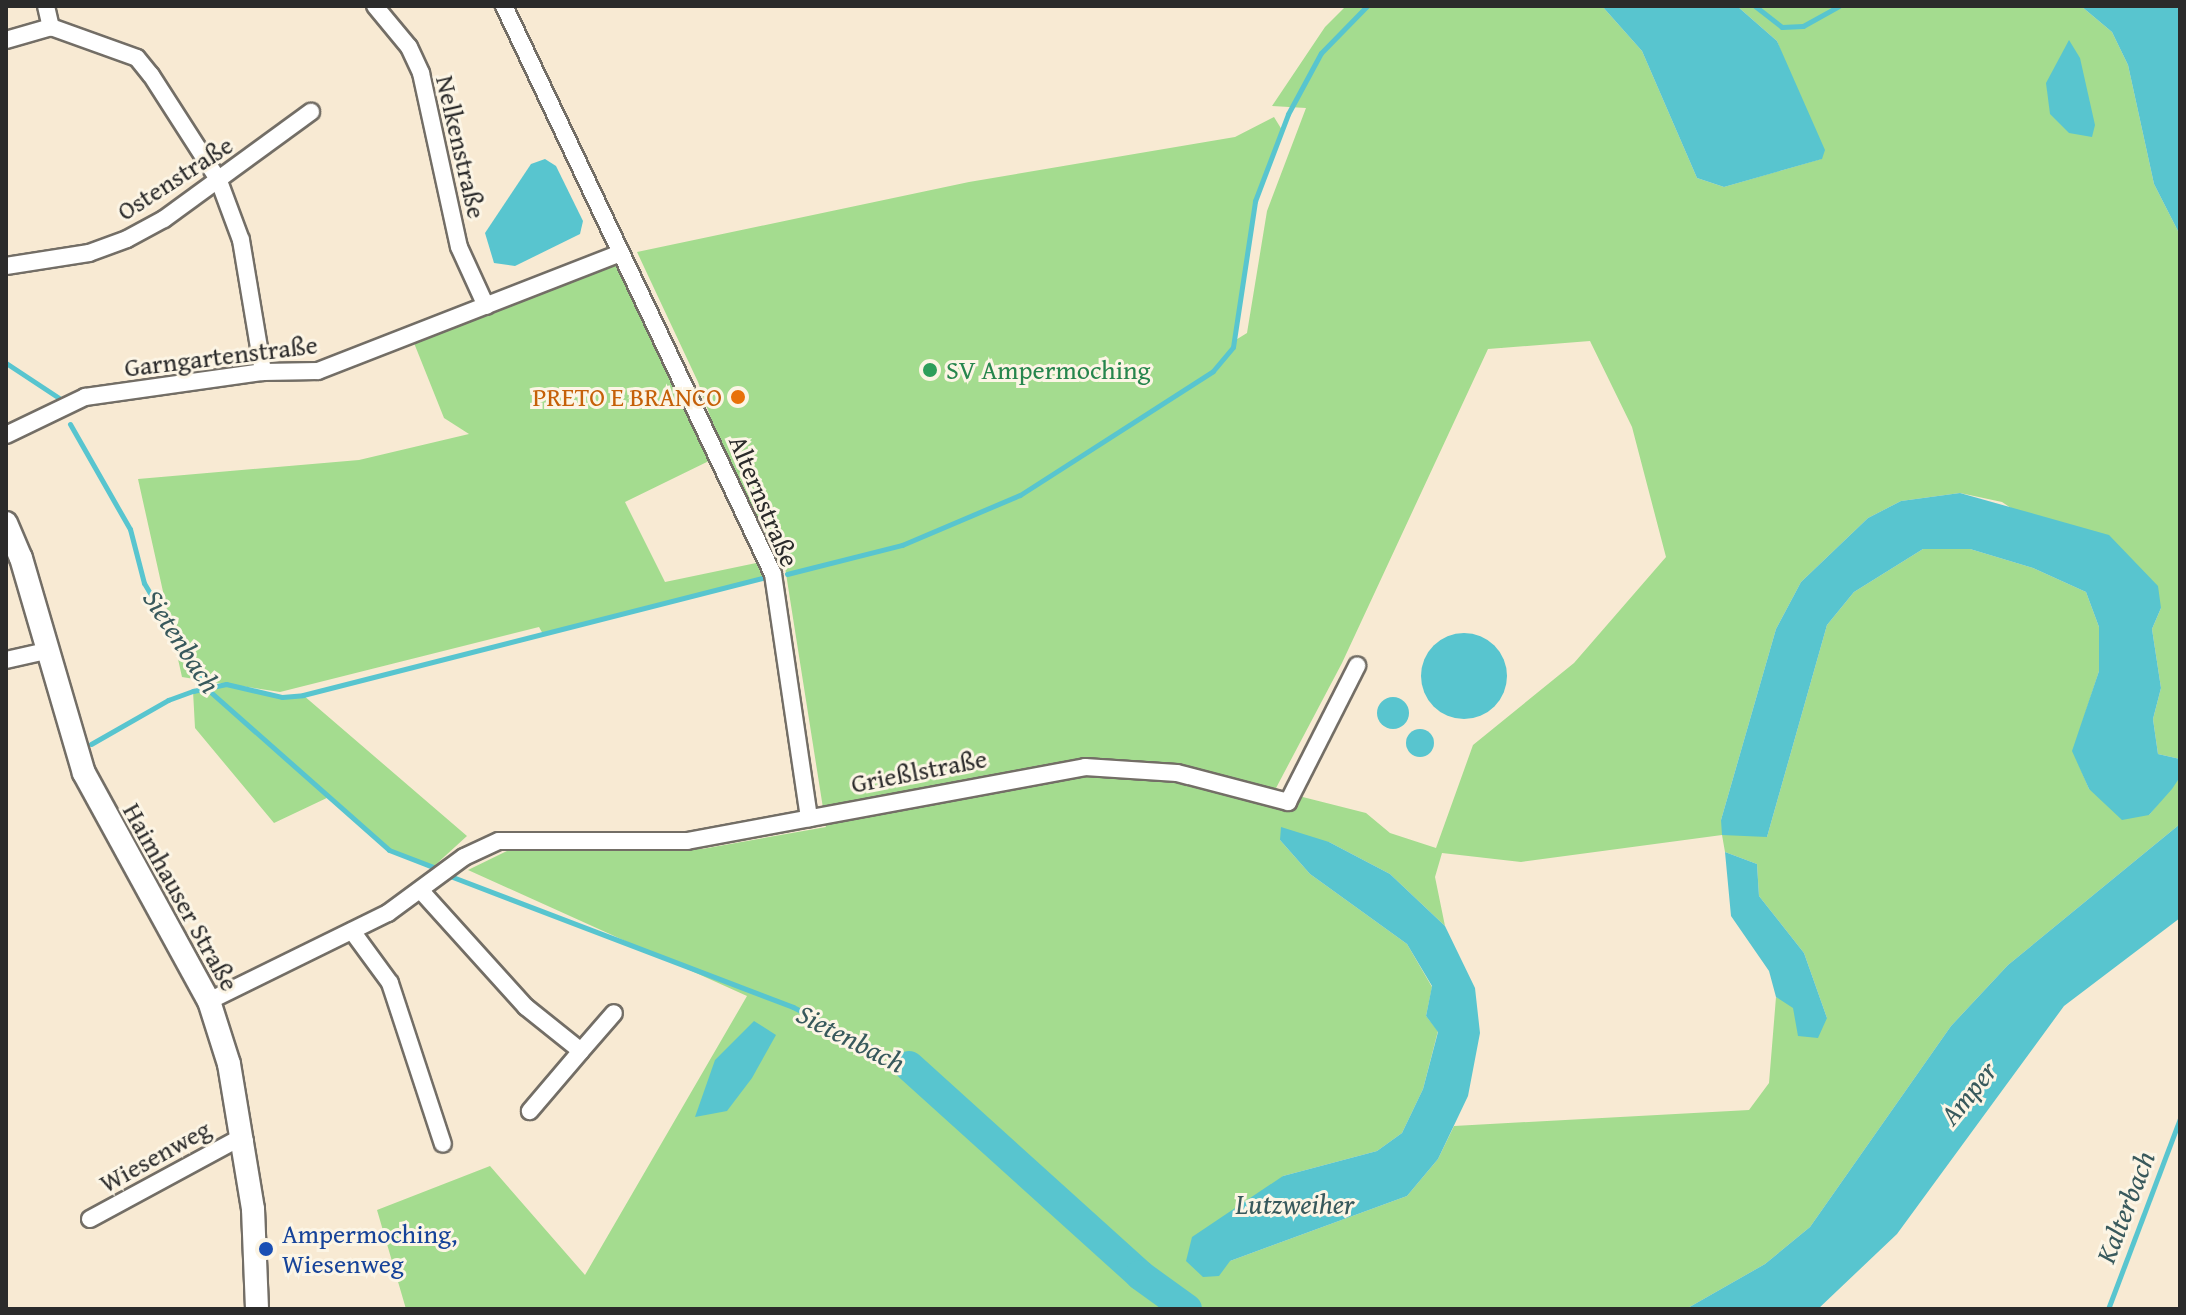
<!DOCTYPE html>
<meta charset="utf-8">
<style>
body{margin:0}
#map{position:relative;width:2186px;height:1315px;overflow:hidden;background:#f8ead3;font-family:"Gentium Book Plus",serif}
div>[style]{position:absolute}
.green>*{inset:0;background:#a4dc8f}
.water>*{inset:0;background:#58c5cf}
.round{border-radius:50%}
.stream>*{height:5px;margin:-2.5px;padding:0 2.5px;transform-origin:2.5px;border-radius:2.5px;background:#58c5cf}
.river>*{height:30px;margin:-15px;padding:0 15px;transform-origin:15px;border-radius:15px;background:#58c5cf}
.roads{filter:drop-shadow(2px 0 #736e66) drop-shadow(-2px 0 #736e66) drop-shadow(0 2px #736e66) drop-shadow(0 -2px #736e66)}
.street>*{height:16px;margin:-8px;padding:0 8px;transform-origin:8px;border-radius:8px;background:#fff}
.secondary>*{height:22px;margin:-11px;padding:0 11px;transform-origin:11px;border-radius:11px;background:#fff}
.dots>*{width:22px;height:22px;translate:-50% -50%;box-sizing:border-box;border:4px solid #fcf5e5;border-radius:50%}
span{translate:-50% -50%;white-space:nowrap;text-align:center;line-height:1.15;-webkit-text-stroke:6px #fcf5e5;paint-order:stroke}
.street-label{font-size:26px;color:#2b2b2b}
.leisure-label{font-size:26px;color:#27864d}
.left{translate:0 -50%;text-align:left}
.food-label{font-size:26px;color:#c56008}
.right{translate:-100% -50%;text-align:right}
.transit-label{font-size:26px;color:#164399}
.water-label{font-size:28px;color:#38595c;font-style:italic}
.frame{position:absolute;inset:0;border:8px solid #2b2b2b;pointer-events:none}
</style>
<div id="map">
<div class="green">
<i style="clip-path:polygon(evenodd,1346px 6px,1602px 6px,1642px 51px,1697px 178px,1724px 187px,1821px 159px,1777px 41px,1737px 6px,2081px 6px,2112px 32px,2128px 65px,2154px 184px,2180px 235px,2180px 759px,2158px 754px,2153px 719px,2161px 688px,2152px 629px,2161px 608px,2002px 502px,1960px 493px,1901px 501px,1868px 518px,1801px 582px,1776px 629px,1721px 820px,1767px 837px,1827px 625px,1854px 592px,1923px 549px,1970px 549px,2033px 568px,2086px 592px,2099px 627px,2099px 671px,2073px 751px,2089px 789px,2149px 815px,2180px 777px,2180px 824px,2008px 965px,1951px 1026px,1810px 1227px,1765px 1264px,1686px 1309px,406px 1309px,377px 1210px,490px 1166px,585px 1275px,747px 996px,468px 870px,511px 849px,702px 849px,826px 827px,784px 561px,777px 562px,717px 436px,698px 382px,637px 252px,969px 182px,1235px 137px,1274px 117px,1282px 130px,1255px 201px,1234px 341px,1247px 333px,1267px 211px,1306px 108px,1272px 106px,1325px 27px,1346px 6px,1590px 341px,1632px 427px,1666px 557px,1574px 663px,1473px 745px,1436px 848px,1390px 833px,1366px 813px,1275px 790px,1342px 663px,1488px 349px,1590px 341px,1346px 6px,1722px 835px,1725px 852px,1757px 864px,1759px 896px,1804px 953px,1827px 1018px,1776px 997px,1769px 1083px,1749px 1110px,1454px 1126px,1438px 1159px,1407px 1196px,1230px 1261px,1283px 1176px,1377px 1151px,1402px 1133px,1423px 1089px,1438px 1031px,1426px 1016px,1432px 987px,1407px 944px,1310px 874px,1280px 840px,1329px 842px,1390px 874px,1445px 926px,1435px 877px,1442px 853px,1521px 862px,1722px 835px)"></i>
<i style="clip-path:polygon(615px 261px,713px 459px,625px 502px,665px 582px,761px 562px,763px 578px,543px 634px,539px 627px,280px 692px,234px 685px,282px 697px,303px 695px,467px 836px,433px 867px,392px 851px,331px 796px,274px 823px,195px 728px,193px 691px,225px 684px,182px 677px,138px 479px,359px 460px,469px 434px,444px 418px,414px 343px,521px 294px)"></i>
</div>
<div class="water">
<i style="clip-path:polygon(1602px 6px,1737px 6px,1777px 41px,1825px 150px,1822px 159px,1724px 187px,1697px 178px,1642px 51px)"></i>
<i style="clip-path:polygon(2081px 6px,2176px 6px,2180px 11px,2180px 235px,2154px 184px,2128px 65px,2112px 32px)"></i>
<i style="clip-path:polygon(2069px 40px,2080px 58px,2095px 125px,2092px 137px,2069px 133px,2050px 114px,2046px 83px)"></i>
<i style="clip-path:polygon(545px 159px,556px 166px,583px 221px,580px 234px,515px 266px,494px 263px,485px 233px,531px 164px)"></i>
<i style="clip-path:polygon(1960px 493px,2109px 535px,2158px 586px,2161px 608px,2152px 629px,2161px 688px,2153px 719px,2158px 754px,2180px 759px,2180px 777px,2172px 789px,2149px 815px,2122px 820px,2089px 789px,2072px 751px,2099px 671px,2099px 627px,2086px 592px,2033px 568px,1970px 549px,1923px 549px,1854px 592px,1827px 625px,1767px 837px,1722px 835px,1721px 820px,1776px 629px,1801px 582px,1868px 518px,1901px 501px)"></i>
<i class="round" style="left:1421px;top:633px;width:86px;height:86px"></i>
<i class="round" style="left:1377px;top:697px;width:32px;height:32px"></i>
<i class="round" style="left:1406px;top:729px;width:28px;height:28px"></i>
<i style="clip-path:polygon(2180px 824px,2180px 918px,2064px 1006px,1897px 1234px,1818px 1309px,1686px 1309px,1765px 1264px,1810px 1227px,1951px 1026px,2008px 965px)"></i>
<i style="clip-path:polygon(1281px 827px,1329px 842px,1390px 874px,1445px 926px,1475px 988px,1480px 1033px,1468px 1096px,1438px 1159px,1407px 1196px,1230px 1261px,1219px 1276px,1203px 1277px,1186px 1261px,1192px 1237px,1283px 1176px,1377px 1151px,1402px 1133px,1423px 1089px,1438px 1032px,1426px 1016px,1432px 986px,1407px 944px,1310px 874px,1280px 840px)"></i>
<i style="clip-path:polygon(1725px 852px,1757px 864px,1759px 896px,1804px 953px,1827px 1018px,1818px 1038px,1798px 1036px,1793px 1008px,1776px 997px,1769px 971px,1731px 916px)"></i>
<i style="clip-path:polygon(754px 1021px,776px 1035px,752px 1078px,727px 1111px,695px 1117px,715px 1060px)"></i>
</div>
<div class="stream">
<i style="left:1755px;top:6px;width:34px;rotate:38deg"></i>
<i style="left:1782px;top:27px;width:21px;rotate:-3deg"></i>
<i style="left:1803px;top:26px;width:41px;rotate:-29.1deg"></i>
<i style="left:6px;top:363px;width:64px;rotate:33.4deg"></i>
<i style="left:70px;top:424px;width:121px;rotate:60.3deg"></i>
<i style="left:130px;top:529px;width:56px;rotate:75.5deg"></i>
<i style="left:144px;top:583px;width:122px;rotate:59.4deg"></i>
<i style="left:206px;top:688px;width:244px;rotate:41.5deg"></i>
<i style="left:389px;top:850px;width:47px;rotate:21.1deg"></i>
<i style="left:787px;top:574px;width:119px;rotate:-14.2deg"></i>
<i style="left:902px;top:545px;width:128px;rotate:-23deg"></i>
<i style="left:1020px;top:495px;width:229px;rotate:-32.7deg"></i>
<i style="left:1213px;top:371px;width:31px;rotate:-50deg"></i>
<i style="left:1233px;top:347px;width:148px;rotate:-81.4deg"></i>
<i style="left:1255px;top:201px;width:93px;rotate:-69.2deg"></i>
<i style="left:1288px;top:114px;width:69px;rotate:-61.6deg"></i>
<i style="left:1321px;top:53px;width:66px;rotate:-45.6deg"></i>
<i style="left:91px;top:744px;width:89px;rotate:-29.7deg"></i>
<i style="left:168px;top:700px;width:27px;rotate:-20deg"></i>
<i style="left:193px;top:691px;width:34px;rotate:-12deg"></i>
<i style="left:226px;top:684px;width:57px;rotate:13.1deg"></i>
<i style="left:282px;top:697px;width:21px;rotate:-5deg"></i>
<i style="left:303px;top:695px;width:475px;rotate:-14.3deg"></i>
<i style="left:450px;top:876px;width:367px;rotate:20.9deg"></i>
<i style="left:793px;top:1007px;width:130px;rotate:27deg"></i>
<i style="left:2108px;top:1309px;width:204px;rotate:-69.3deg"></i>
</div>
<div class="river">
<i style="left:909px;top:1066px;width:312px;rotate:42.1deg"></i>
<i style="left:1140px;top:1275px;width:58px;rotate:35.9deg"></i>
</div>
<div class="roads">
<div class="street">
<i style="left:46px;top:6px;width:22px;rotate:77deg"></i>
<i style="left:375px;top:6px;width:53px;rotate:50.3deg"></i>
<i style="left:409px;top:47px;width:29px;rotate:65deg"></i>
<i style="left:421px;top:73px;width:178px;rotate:77.7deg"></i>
<i style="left:459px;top:247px;width:65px;rotate:65.4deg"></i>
<i style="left:504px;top:6px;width:628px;rotate:64.66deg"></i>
<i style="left:773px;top:574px;width:247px;rotate:81.6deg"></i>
<i style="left:6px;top:40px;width:47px;rotate:-16.1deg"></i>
<i style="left:51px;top:27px;width:91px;rotate:19.8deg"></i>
<i style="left:137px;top:58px;width:22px;rotate:51deg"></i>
<i style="left:151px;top:75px;width:126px;rotate:57.3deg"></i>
<i style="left:219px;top:181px;width:63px;rotate:69.6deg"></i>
<i style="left:241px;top:240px;width:134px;rotate:80.5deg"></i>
<i style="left:6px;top:266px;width:84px;rotate:-8.9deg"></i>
<i style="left:89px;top:253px;width:40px;rotate:-20.2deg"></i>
<i style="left:127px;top:239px;width:42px;rotate:-28.4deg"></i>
<i style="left:164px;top:219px;width:182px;rotate:-36.1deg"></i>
<i style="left:6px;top:435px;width:88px;rotate:-25.7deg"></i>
<i style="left:85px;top:397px;width:180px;rotate:-8deg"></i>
<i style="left:263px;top:372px;width:55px;rotate:-1deg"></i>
<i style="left:318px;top:371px;width:325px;rotate:-21.3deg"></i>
<i style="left:6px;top:660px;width:41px;rotate:-12.7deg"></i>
<i style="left:422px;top:892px;width:155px;rotate:47.9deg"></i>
<i style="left:526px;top:1007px;width:70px;rotate:38.7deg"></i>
<i style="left:581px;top:1051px;width:79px;rotate:130.4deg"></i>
<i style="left:352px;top:931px;width:64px;rotate:53.8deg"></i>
<i style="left:390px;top:983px;width:169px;rotate:71.8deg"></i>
<i style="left:209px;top:1001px;width:199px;rotate:-26.2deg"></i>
<i style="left:388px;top:913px;width:94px;rotate:-36.4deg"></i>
<i style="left:464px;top:857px;width:38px;rotate:-25deg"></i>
<i style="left:499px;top:841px;width:188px"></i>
<i style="left:687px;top:841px;width:405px;rotate:-10.5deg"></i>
<i style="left:1085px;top:767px;width:92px;rotate:3.7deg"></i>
<i style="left:1177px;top:773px;width:115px;rotate:14.6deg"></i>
<i style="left:1288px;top:802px;width:153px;rotate:-63.1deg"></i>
<i style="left:581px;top:1051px;width:50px;rotate:-49deg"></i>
<i style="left:90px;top:1219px;width:166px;rotate:-28.4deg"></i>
<i style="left:236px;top:1140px;width:9px;rotate:6deg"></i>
</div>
<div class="secondary">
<i style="left:6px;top:523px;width:38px;rotate:67deg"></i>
<i style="left:21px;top:558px;width:224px;rotate:73.7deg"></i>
<i style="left:84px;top:773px;width:260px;rotate:61.3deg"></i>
<i style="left:209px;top:1001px;width:66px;rotate:72.4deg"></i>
<i style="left:229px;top:1064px;width:147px;rotate:80.6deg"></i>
<i style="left:253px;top:1209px;width:100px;rotate:87.7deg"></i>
</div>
</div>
<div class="dots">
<i style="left:930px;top:370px;background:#2e9e5b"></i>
<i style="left:738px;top:397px;background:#e8710a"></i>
<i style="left:266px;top:1249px;background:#1a4fb4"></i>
</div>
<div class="street-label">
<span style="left:461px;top:147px;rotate:77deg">Nelkenstraße</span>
<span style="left:175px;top:178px;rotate:-33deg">Ostenstraße</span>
<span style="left:221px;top:356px;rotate:-7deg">Garngartenstraße</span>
<span style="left:764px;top:501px;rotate:67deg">Alternstraße</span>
<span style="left:919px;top:771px;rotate:-11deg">Grießlstraße</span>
<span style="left:181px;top:897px;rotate:61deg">Haimhauser Straße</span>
<span style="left:155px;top:1156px;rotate:-29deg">Wiesenweg</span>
</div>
<div class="leisure-label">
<span class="left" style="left:946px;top:370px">SV Ampermoching</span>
</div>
<div class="food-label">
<span class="right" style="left:722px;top:397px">PRETO E BRANCO</span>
</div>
<div class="transit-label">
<span class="left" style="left:282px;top:1249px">Ampermoching,<br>Wiesenweg</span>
</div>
<div class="water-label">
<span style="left:182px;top:641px;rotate:57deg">Sietenbach</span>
<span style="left:851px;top:1038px;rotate:27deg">Sietenbach</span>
<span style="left:1968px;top:1093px;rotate:-51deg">Amper</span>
<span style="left:1295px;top:1204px">Lutzweiher</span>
<span style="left:2125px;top:1207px;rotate:-69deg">Kalterbach</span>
</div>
<div class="frame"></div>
</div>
